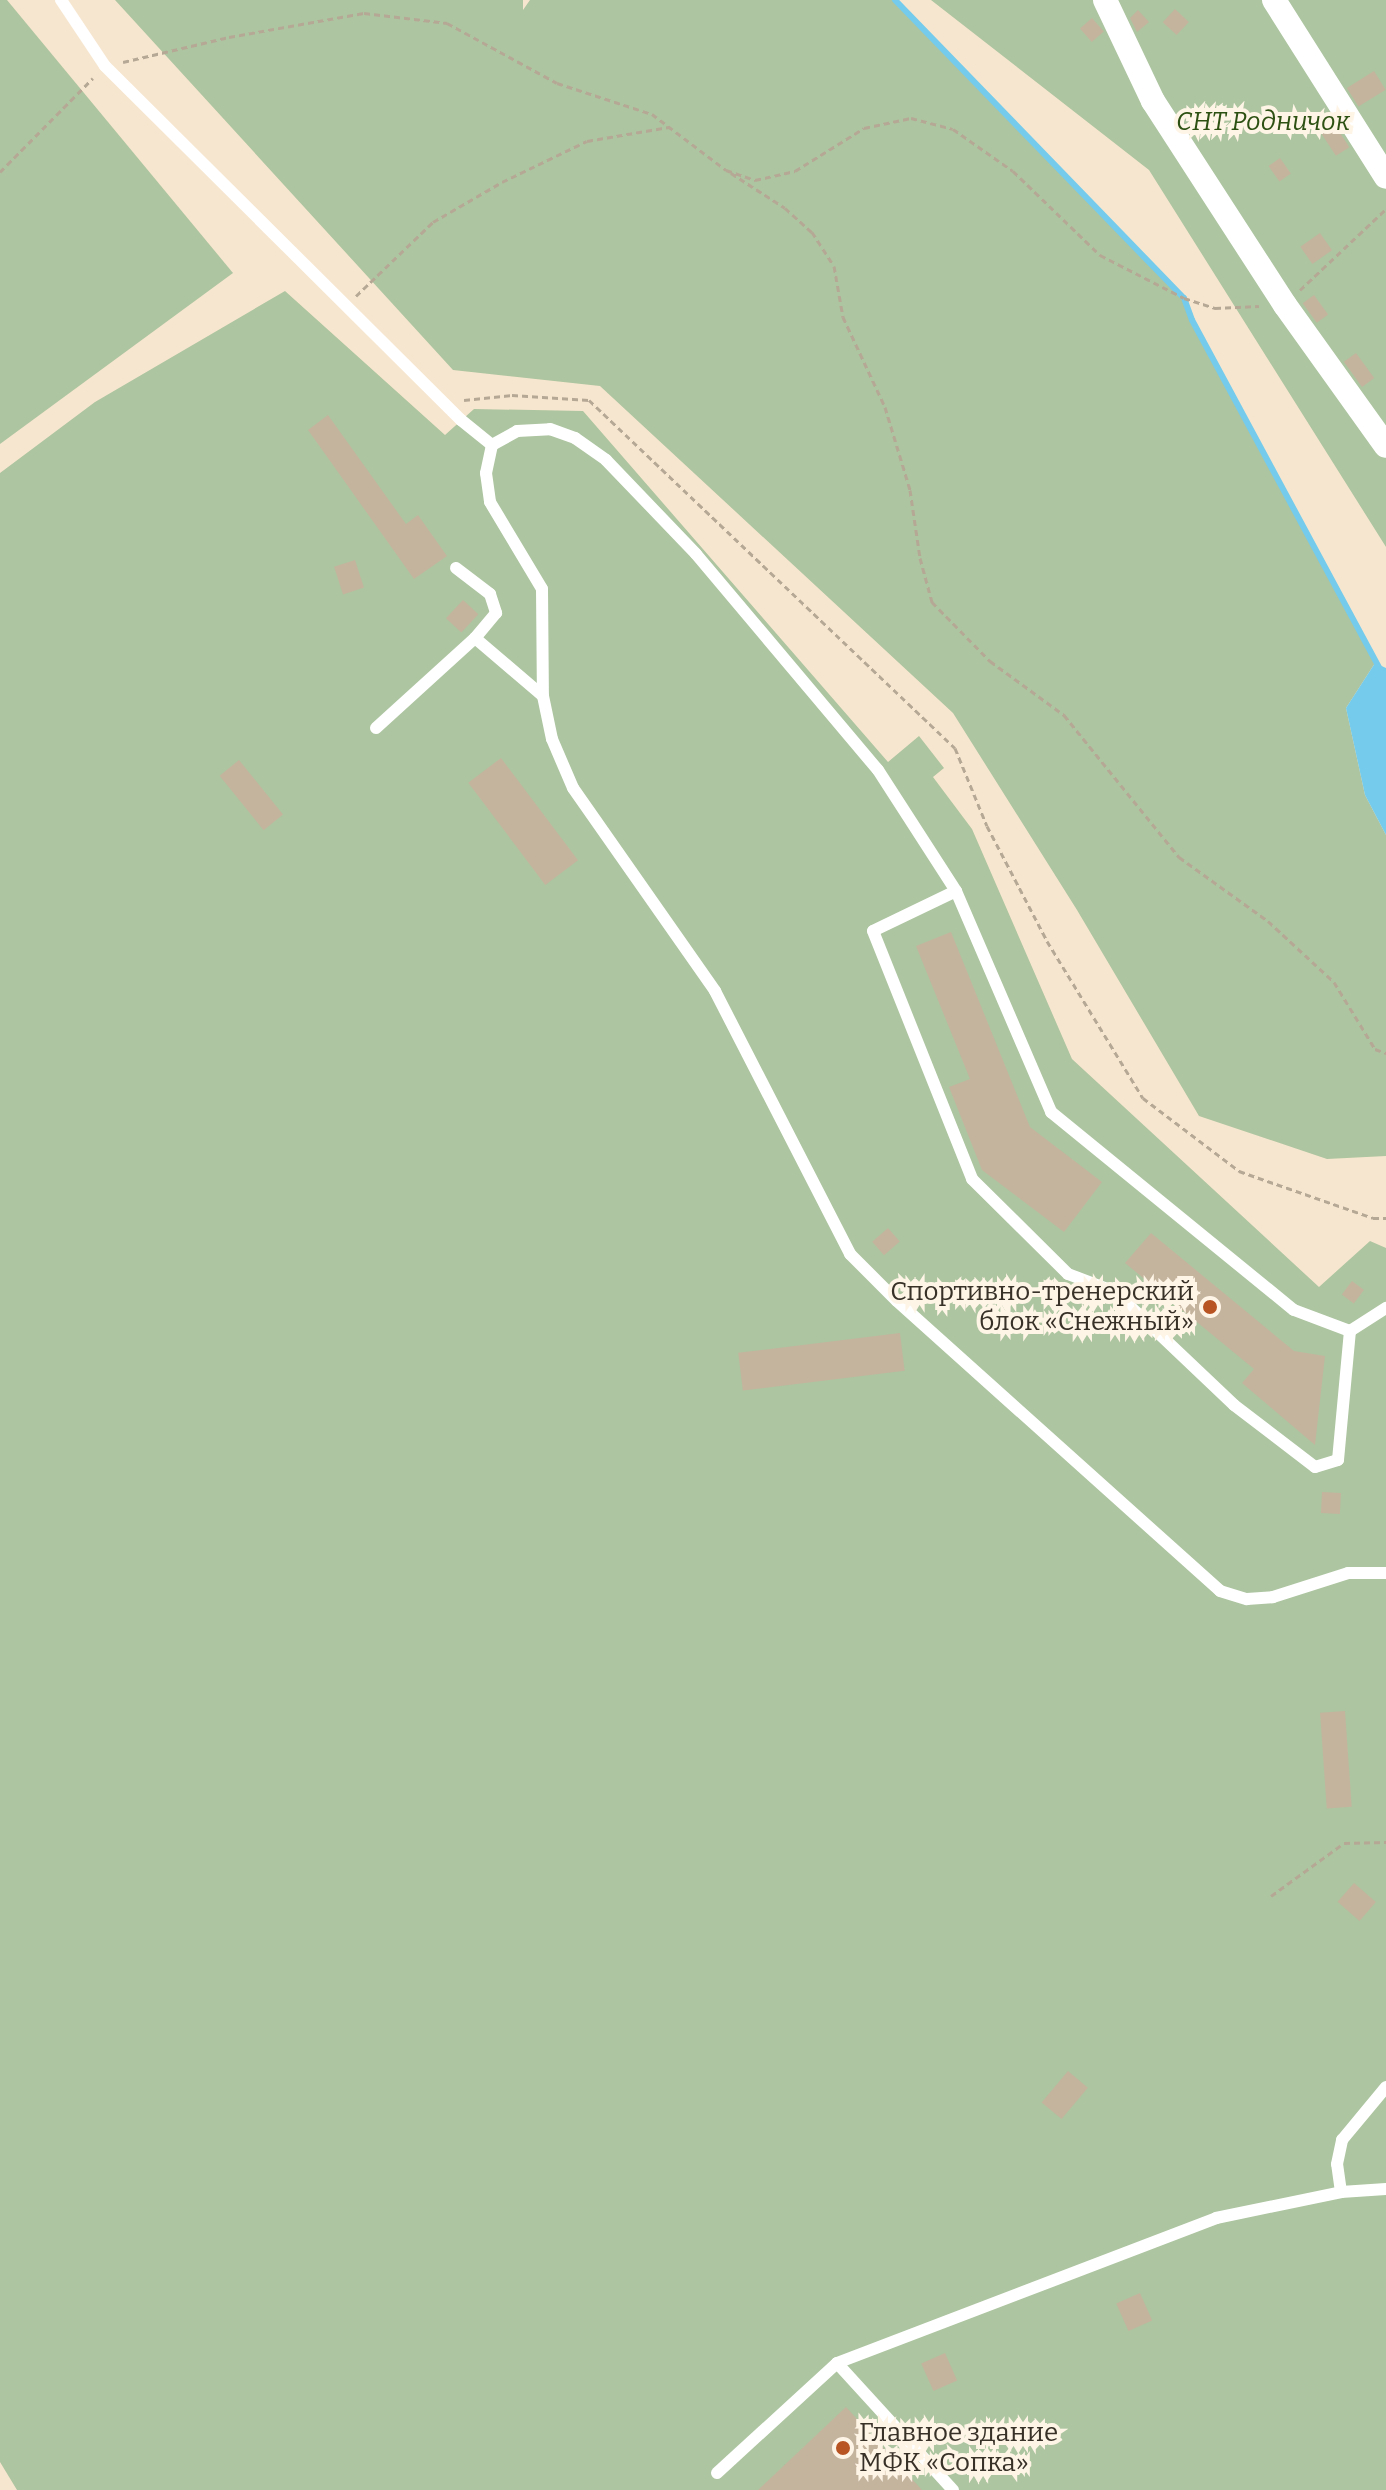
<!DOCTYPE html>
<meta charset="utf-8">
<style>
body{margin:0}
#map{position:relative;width:1386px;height:2490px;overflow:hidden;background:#f7e6cf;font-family:Bitter,serif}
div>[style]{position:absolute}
.green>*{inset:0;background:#adc5a0}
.water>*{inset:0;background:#75cbeb}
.stream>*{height:6px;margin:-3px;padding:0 3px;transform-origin:3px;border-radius:3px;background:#75cbeb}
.building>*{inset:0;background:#c4b49e;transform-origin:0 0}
.path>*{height:3px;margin-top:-1.5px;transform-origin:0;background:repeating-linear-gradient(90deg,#b5a895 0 6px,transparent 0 10px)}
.lane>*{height:12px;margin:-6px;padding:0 6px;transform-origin:6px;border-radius:6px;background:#fff}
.street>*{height:24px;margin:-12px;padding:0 12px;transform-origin:12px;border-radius:12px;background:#fff}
.dots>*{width:22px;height:22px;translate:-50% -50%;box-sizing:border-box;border:4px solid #fff5e7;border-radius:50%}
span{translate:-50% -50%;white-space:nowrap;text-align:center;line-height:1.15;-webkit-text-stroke:8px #fff5e7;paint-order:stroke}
.park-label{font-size:26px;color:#2d5112;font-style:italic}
.poi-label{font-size:26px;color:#383128}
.right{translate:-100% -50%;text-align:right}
.left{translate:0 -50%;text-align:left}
</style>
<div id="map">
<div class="green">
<i style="clip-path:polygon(0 0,7px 0,233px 273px,0 444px)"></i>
<i style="clip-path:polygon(115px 0,523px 0,523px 10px,530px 0,895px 0,1184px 298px,1192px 320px,1375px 663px,1346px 708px,1365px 795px,1386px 835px,1386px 1156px,1327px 1159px,1199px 1116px,1077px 910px,953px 713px,600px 386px,453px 370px)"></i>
<i style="clip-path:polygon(931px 0,1386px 0,1386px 547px,1149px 170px)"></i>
<i style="clip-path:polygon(285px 291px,445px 435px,474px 409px,583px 411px,888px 762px,919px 736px,944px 768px,933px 777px,972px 829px,1072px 1059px,1319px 1287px,1370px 1241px,1386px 1248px,1386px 2490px,17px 2490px,0 2462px,0 473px,95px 402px)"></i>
</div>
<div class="water">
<i style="clip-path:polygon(1375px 663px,1386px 668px,1386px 835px,1365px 795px,1346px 708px)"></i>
</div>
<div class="stream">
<i style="left:895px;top:0;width:415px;rotate:45.9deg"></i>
<i style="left:1184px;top:298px;width:23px;rotate:70deg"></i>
<i style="left:1192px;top:320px;width:409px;rotate:61.7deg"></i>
</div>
<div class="building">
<i style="left:1175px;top:9px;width:19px;height:18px;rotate:43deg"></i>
<i style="clip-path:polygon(1138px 10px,1149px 22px,1137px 32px,1130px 18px)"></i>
<i style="left:1092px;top:18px;width:18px;height:16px;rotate:49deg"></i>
<i style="left:1374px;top:71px;width:22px;height:32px;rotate:58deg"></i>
<i style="left:1333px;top:122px;width:30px;height:16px;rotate:57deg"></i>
<i style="left:1280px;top:158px;width:19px;height:14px;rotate:55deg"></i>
<i style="left:1320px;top:233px;width:21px;height:24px;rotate:55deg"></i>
<i style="left:1314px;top:295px;width:24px;height:14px;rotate:54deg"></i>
<i style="left:1356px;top:353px;width:31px;height:15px;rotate:54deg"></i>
<i style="clip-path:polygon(328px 415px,406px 524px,418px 515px,447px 556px,414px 579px,308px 430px)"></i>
<i style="left:355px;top:560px;width:29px;height:22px;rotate:72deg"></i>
<i style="left:463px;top:600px;width:21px;height:25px;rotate:43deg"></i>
<i style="left:501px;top:758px;width:128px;height:41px;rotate:53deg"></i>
<i style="left:239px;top:760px;width:70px;height:25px;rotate:51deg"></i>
<i style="clip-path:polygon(951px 932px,1030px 1127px,1102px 1182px,1064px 1232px,982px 1170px,949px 1087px,970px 1079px,916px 946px)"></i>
<i style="left:888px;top:1228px;width:18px;height:21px;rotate:49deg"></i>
<i style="clip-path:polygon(1151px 1233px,1294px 1351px,1325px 1356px,1315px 1445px,1242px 1383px,1254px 1369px,1125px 1263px)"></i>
<i style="left:1352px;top:1281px;width:15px;height:17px;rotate:37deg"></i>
<i style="left:900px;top:1333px;width:38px;height:163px;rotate:83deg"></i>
<i style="left:1322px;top:1492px;width:19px;height:21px;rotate:3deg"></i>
<i style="left:1345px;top:1711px;width:96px;height:25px;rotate:86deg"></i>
<i style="left:1354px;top:1883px;width:29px;height:25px;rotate:41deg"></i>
<i style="left:1068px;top:2071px;width:26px;height:41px;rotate:40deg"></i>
<i style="left:1140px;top:2293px;width:30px;height:26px;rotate:66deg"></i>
<i style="left:945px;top:2353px;width:30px;height:26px;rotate:66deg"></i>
<i style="clip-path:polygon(846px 2407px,922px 2490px,758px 2490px)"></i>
</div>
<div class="path">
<i style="left:123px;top:62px;width:109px;rotate:-13.3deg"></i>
<i style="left:229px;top:37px;width:137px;rotate:-10.1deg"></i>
<i style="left:364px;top:13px;width:84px;rotate:6.9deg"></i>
<i style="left:447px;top:23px;width:125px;rotate:28.6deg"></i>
<i style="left:557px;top:83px;width:100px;rotate:18.1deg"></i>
<i style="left:652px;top:114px;width:93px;rotate:37.1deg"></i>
<i style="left:726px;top:170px;width:31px;rotate:19deg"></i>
<i style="left:755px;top:180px;width:41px;rotate:-12.7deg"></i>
<i style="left:795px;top:171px;width:81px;rotate:-31.9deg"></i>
<i style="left:864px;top:128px;width:48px;rotate:-12deg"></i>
<i style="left:911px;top:118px;width:43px;rotate:14.7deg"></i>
<i style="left:953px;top:129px;width:73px;rotate:35deg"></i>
<i style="left:1013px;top:171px;width:121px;rotate:44deg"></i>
<i style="left:1100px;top:255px;width:94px;rotate:27.1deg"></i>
<i style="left:1184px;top:298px;width:33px;rotate:18deg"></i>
<i style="left:1215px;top:308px;width:44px;rotate:-2.6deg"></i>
<i style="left:0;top:172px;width:132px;rotate:-45.3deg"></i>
<i style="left:731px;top:173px;width:64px;rotate:32.9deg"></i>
<i style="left:785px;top:208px;width:36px;rotate:42deg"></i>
<i style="left:812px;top:232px;width:40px;rotate:57.1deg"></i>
<i style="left:834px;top:266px;width:52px;rotate:80deg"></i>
<i style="left:843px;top:317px;width:99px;rotate:65deg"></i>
<i style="left:885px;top:407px;width:87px;rotate:73.2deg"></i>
<i style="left:910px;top:490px;width:69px;rotate:81.6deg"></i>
<i style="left:920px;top:558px;width:46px;rotate:74.7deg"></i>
<i style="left:932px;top:602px;width:83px;rotate:45.5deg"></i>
<i style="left:990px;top:661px;width:92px;rotate:36.1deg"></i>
<i style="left:1064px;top:715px;width:183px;rotate:51deg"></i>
<i style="left:1179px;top:857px;width:110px;rotate:35.7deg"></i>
<i style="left:1268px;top:921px;width:90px;rotate:42.7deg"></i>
<i style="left:1334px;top:982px;width:79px;rotate:58.5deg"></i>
<i style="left:1375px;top:1049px;width:12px;rotate:20deg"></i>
<i style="left:1300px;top:290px;width:118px;rotate:-43.3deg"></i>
<i style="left:356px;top:296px;width:107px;rotate:-43.9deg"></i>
<i style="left:433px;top:222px;width:80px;rotate:-30.1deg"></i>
<i style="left:502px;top:182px;width:94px;rotate:-25.8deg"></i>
<i style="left:587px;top:141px;width:83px;rotate:-9.7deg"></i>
<i style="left:464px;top:400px;width:48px;rotate:-5.9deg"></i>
<i style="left:512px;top:395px;width:77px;rotate:3.7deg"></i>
<i style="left:589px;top:400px;width:505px;rotate:43.56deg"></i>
<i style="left:955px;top:748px;width:84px;rotate:67.7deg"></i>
<i style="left:987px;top:826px;width:130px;rotate:62.4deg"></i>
<i style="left:1047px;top:941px;width:184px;rotate:58.6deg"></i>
<i style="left:1143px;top:1098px;width:121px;rotate:37.2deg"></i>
<i style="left:1239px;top:1171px;width:142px;rotate:19.3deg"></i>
<i style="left:1373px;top:1218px;width:13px"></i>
<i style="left:1271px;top:1896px;width:90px;rotate:-36deg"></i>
<i style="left:1344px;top:1843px;width:42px;rotate:-1.4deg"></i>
</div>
<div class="lane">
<i style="left:61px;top:0;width:79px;rotate:56.3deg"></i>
<i style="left:105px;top:66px;width:502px;rotate:44.84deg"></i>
<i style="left:461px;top:420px;width:40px;rotate:39deg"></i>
<i style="left:492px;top:445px;width:29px;rotate:-29deg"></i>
<i style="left:517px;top:431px;width:33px;rotate:-3deg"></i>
<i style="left:550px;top:429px;width:27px;rotate:20deg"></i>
<i style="left:575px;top:438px;width:38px;rotate:35deg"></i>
<i style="left:606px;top:460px;width:130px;rotate:46.2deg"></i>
<i style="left:696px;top:554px;width:282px;rotate:49.9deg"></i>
<i style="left:878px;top:770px;width:144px;rotate:57.2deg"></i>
<i style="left:956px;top:891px;width:241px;rotate:66.7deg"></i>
<i style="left:1051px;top:1112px;width:313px;rotate:39.2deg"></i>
<i style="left:1294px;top:1310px;width:60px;rotate:20.6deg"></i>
<i style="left:1350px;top:1331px;width:43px;rotate:-32.6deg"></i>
<i style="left:492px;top:445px;width:29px;rotate:102deg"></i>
<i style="left:486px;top:473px;width:29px;rotate:82deg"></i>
<i style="left:490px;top:502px;width:101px;rotate:59.1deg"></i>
<i style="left:542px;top:589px;width:107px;rotate:89.5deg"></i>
<i style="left:543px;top:696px;width:44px;rotate:78.2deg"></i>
<i style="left:552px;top:739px;width:53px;rotate:66.8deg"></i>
<i style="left:573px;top:788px;width:248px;rotate:55deg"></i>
<i style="left:715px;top:991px;width:296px;rotate:62.8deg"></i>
<i style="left:850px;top:1254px;width:66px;rotate:45deg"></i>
<i style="left:897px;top:1301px;width:434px;rotate:41.9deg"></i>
<i style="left:1220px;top:1591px;width:28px;rotate:17deg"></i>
<i style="left:1247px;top:1599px;width:26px;rotate:-4deg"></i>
<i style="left:1273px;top:1597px;width:79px;rotate:-17.7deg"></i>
<i style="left:1348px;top:1573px;width:38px"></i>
<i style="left:456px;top:568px;width:43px;rotate:37.4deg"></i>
<i style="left:490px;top:594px;width:20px;rotate:72deg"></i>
<i style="left:496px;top:613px;width:33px;rotate:130deg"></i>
<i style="left:475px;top:638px;width:89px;rotate:40.5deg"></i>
<i style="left:376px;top:728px;width:134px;rotate:-42.3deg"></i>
<i style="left:956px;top:891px;width:92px;rotate:154.3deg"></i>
<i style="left:873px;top:931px;width:267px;rotate:68.2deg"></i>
<i style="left:972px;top:1179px;width:135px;rotate:44.7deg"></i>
<i style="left:1068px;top:1274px;width:50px;rotate:21deg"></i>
<i style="left:1115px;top:1292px;width:164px;rotate:43.5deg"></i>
<i style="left:1234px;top:1405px;width:102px;rotate:37.4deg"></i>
<i style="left:1315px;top:1467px;width:24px;rotate:-17deg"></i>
<i style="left:1338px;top:1460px;width:130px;rotate:-84.7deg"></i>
<i style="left:1341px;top:2192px;width:28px;rotate:-98deg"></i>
<i style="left:1337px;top:2164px;width:25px;rotate:-78deg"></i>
<i style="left:1342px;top:2140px;width:69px;rotate:-50.3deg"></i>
<i style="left:837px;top:2363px;width:172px;rotate:47.6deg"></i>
<i style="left:717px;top:2473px;width:163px;rotate:-42.5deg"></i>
<i style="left:837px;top:2363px;width:406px;rotate:-20.9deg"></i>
<i style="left:1216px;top:2218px;width:128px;rotate:-11.7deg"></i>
<i style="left:1341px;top:2192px;width:45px;rotate:-3.8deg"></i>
</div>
<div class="street">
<i style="left:1105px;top:0;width:112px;rotate:64.6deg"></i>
<i style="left:1153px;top:101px;width:243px;rotate:57.1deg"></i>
<i style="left:1285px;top:305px;width:173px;rotate:54.4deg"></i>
<i style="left:1274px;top:0;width:209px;rotate:57.7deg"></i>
</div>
<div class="dots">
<i style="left:1210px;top:1307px;background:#b85322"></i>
<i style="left:843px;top:2448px;background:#b85322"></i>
</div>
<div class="park-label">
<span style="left:1263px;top:122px">СНТ Родничок</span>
</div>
<div class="poi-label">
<span class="right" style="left:1194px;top:1307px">Спортивно-тренерский<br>блок «Снежный»</span>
<span class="left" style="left:859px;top:2448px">Главное здание<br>МФК «Сопка»</span>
</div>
</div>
